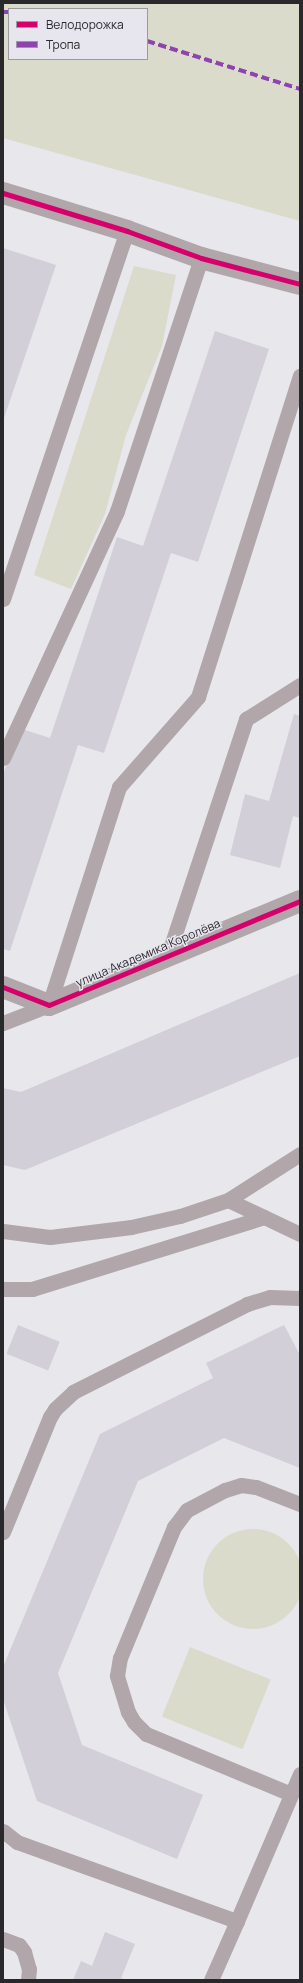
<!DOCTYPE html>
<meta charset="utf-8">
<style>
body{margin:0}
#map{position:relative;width:303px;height:1983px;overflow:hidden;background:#e8e7ec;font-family:Manrope,sans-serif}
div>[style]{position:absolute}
.green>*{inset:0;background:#dadbca;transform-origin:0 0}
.round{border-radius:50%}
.building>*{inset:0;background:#d2cfd9;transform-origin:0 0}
.lane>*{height:15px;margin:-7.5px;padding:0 7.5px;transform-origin:7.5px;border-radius:7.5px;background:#b1a6aa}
.street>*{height:22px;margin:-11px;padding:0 11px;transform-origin:11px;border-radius:11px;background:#b1a6aa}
.quiet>*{height:4px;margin-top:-2px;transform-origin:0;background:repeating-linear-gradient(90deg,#8e44ad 0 8px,transparent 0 12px)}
.cycleway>*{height:5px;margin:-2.5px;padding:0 2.5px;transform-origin:2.5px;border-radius:2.5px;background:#d6006c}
span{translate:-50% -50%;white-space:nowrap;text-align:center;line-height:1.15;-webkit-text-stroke:3px #e7e5ee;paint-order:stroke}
.street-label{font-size:12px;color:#29292c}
.frame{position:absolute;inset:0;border:4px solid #29292c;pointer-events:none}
.legend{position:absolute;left:8px;top:8px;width:140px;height:52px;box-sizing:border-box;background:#e7e5ee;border:1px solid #9b9aa0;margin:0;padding:5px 7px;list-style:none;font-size:12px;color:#29292c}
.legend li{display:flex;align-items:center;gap:8px;height:20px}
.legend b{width:20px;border:1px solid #9b9aa0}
</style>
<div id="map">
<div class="green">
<i style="clip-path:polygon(evenodd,3px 3px,300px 3px,300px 221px,3px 138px,3px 3px,9px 9px,147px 9px,147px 59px,9px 59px,9px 9px)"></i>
<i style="clip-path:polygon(134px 266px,176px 275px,162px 346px,126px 435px,105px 514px,71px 589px,34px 575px)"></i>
<i class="round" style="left:203px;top:1529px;width:100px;height:100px"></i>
<i style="left:190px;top:1647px;width:87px;height:75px;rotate:22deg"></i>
</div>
<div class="building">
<i style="clip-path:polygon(3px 248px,56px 265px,3px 421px)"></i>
<i style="clip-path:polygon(215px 331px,269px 349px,198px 562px,171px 553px,104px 753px,78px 745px,10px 951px,3px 949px,3px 775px,19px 728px,50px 738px,117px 537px,143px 546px)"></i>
<i style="clip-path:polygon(294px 714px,300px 716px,300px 818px,293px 816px,280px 868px,230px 855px,245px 794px,269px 801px)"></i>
<i style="clip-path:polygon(300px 973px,300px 1056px,25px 1170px,3px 1165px,3px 1088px,21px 1092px)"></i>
<i style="left:18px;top:1325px;width:45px;height:31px;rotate:22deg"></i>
<i style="clip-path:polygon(284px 1325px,300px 1355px,300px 1468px,224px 1438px,138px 1481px,58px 1673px,82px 1745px,203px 1795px,177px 1859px,37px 1801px,3px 1699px,3px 1667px,100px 1434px,213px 1378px,206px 1363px)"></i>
<i style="clip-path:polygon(105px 1932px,135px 1944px,121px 1978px,126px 1980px,73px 1980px,81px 1961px,92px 1966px)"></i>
</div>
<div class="lane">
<i style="left:3px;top:599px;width:388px;rotate:-71.4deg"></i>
<i style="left:3px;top:758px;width:272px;rotate:-65.2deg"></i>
<i style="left:117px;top:511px;width:267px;rotate:-71.6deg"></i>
<i style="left:168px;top:955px;width:249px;rotate:-71.7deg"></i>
<i style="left:246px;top:719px;width:64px;rotate:-32.2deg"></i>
<i style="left:3px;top:1023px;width:49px;rotate:-21.4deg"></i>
<i style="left:49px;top:1005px;width:229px;rotate:-72.2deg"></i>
<i style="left:119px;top:787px;width:120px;rotate:-48.7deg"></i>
<i style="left:198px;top:697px;width:337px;rotate:-72.4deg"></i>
<i style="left:228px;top:1200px;width:85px;rotate:-32.6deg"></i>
<i style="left:3px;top:1231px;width:47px;rotate:7.3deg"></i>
<i style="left:50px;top:1237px;width:82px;rotate:-7deg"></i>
<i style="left:131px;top:1227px;width:50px;rotate:-12.7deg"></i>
<i style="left:180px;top:1216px;width:51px;rotate:-18.4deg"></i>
<i style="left:228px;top:1200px;width:80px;rotate:25.3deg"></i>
<i style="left:3px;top:1289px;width:29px"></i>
<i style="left:32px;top:1289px;width:243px;rotate:-17.2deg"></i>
<i style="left:3px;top:1532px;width:124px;rotate:-67.8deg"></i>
<i style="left:50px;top:1417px;width:9px;rotate:-58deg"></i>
<i style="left:55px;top:1409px;width:25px;rotate:-43deg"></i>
<i style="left:73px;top:1392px;width:195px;rotate:-26.8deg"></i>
<i style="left:247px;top:1304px;width:24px;rotate:-17deg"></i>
<i style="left:270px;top:1297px;width:30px;rotate:2deg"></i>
<i style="left:291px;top:1794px;width:157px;rotate:-157.5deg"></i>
<i style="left:146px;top:1734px;width:17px;rotate:-135deg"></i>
<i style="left:134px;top:1722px;width:12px;rotate:-121deg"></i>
<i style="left:128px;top:1712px;width:38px;rotate:-107deg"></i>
<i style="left:117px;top:1676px;width:18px;rotate:-81deg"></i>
<i style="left:120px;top:1658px;width:142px;rotate:-67.6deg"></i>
<i style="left:174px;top:1527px;width:21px;rotate:-53deg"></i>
<i style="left:187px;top:1510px;width:43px;rotate:-27.8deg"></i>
<i style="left:225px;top:1490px;width:17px;rotate:-17deg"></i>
<i style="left:241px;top:1485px;width:15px;rotate:8deg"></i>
<i style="left:256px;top:1487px;width:47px;rotate:21.1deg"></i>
<i style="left:3px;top:1831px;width:18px;rotate:38deg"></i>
<i style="left:17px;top:1842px;width:234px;rotate:19.8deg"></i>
<i style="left:237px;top:1921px;width:160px;rotate:-66.8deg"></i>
<i style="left:3px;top:1939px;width:17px;rotate:21deg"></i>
<i style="left:19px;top:1945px;width:9px;rotate:54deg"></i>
<i style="left:24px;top:1952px;width:18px;rotate:74deg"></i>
<i style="left:29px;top:1969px;width:11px;rotate:95deg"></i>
<i style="left:211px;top:1980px;width:64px;rotate:-66.2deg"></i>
</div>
<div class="street">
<i style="left:3px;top:193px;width:130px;rotate:17deg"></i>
<i style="left:127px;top:231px;width:79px;rotate:20deg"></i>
<i style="left:201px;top:258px;width:102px;rotate:14.7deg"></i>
<i style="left:3px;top:987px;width:49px;rotate:21.4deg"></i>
<i style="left:49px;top:1005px;width:272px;rotate:-22.5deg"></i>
</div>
<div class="quiet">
<i style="left:3px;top:12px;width:6px"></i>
<i style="left:147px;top:41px;width:160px;rotate:17.4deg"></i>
</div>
<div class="cycleway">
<i style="left:3px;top:193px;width:130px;rotate:17deg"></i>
<i style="left:127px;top:231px;width:79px;rotate:20deg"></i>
<i style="left:201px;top:258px;width:102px;rotate:14.7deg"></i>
<i style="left:3px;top:987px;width:49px;rotate:21.4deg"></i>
<i style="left:49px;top:1005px;width:272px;rotate:-22.5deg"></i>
</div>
<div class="street-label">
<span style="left:148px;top:953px;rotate:-23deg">улица Академика Королёва</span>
</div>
<div class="frame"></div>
<ul class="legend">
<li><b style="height:5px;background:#d6006c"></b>Велодорожка</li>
<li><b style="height:5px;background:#8e44ad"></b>Тропа</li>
</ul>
</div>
